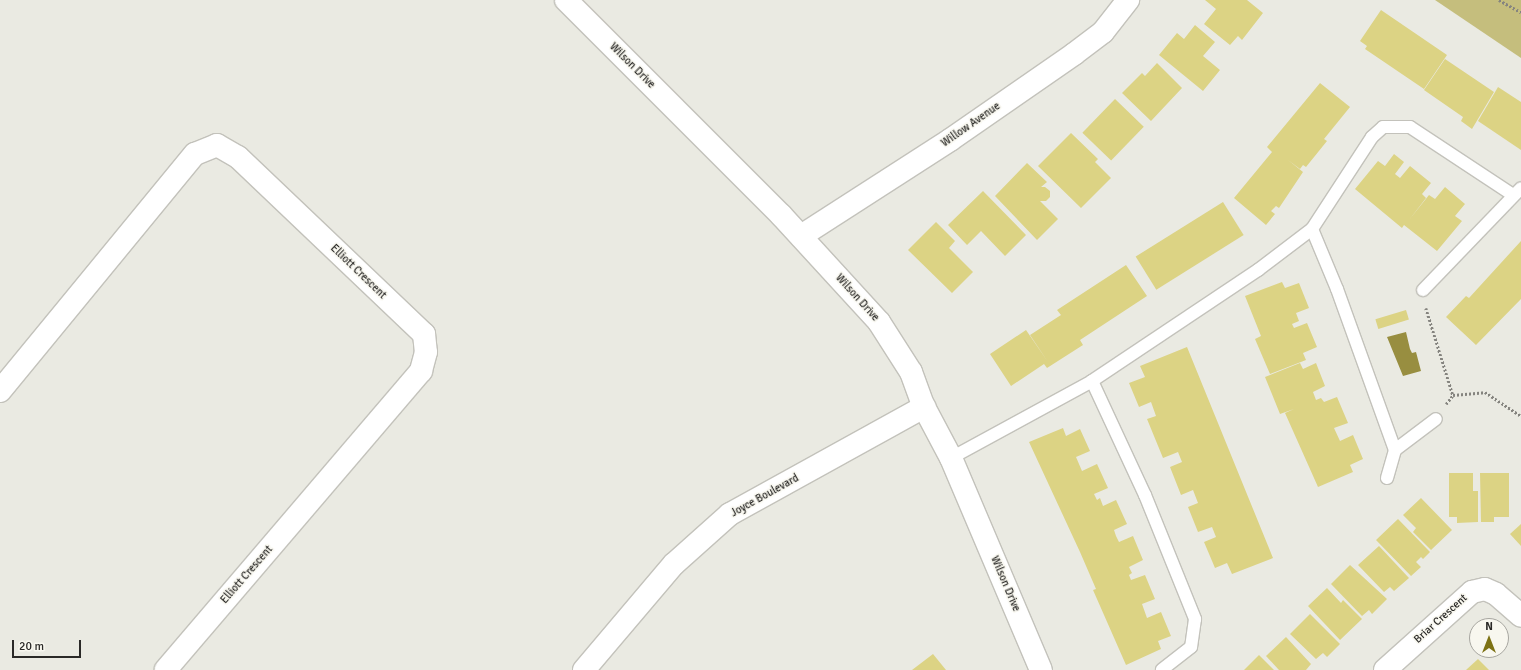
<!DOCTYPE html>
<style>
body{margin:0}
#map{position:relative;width:1521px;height:670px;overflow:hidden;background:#eaeae2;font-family:Signika,sans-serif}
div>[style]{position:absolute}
.green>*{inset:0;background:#c5be7d}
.water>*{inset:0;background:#988e40}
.building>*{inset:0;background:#dcd384;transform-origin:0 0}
.path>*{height:2.5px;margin-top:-1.25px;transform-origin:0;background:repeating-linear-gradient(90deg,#85847f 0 2px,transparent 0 4px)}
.roads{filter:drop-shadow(1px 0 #c3c2bb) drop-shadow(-1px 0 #c3c2bb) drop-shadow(0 1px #c3c2bb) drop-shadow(0 -1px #c3c2bb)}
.service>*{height:12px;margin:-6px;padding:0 6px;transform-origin:6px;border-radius:6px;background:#fff}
.minor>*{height:22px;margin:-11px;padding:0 11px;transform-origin:11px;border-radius:11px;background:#fff}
.tertiary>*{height:22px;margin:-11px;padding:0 11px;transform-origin:11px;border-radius:11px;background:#fff}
span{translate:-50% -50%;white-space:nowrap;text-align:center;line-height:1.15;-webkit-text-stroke:3px #f8f7ef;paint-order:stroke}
.street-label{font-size:11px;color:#2a2927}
.north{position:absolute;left:1469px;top:618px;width:40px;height:40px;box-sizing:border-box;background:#f8f7ef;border:1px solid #a6a59f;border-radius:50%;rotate:0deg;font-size:11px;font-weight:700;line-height:16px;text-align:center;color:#2a2927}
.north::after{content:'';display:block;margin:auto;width:14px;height:18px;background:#7d7214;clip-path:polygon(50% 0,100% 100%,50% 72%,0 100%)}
.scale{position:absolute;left:12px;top:640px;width:69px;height:18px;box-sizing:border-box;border:2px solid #2a2927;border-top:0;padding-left:5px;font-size:12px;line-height:14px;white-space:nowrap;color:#2a2927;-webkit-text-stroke:3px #f8f7ef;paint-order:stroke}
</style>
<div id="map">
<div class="green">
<i style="clip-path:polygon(1435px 0,1521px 0,1521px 58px)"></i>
</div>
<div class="water">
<i style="clip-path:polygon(1406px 332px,1410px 349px,1412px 353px,1416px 352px,1421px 371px,1403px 376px,1387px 337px)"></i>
</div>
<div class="building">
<i style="clip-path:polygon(1205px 0,1247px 0,1263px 13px,1242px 40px,1238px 36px,1230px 45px,1204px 24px,1216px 9px)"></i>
<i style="clip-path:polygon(1381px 10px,1447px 55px,1424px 89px,1365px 49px,1367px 46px,1360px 41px)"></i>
<i style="clip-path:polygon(1195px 25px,1215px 42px,1203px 56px,1220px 70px,1203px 91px,1159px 55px,1177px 33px,1184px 39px)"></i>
<i style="clip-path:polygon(1445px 59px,1494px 92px,1472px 129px,1461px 121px,1463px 117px,1424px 90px)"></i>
<i style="clip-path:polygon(1157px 63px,1182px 88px,1151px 121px,1122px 93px,1142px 73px,1145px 76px)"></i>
<i style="clip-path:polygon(1320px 83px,1350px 107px,1324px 139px,1327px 141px,1306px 167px,1303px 165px,1300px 169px,1288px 160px,1303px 172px,1279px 208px,1276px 206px,1271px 211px,1275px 214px,1266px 225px,1234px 198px,1272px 152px,1267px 147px)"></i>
<i style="clip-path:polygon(1498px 87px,1521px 102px,1521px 150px,1478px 121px)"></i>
<i style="left:1115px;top:99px;width:40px;height:47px;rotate:44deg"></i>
<i style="clip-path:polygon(1071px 133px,1098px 159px,1095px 162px,1111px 178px,1081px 208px,1038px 166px)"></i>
<i style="clip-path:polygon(1394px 154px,1404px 162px,1395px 174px,1400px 178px,1410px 166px,1431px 183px,1422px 194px,1426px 198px,1409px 220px,1429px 195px,1435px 199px,1445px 187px,1465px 204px,1455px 216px,1462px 221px,1437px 251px,1404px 225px,1402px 228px,1355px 189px,1378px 161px,1385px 166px)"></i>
<i style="clip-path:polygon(1027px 163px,1047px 182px,1041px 187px,1045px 187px,1050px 191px,1050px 197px,1046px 201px,1040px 201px,1058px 219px,1037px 240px,995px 196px)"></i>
<i style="clip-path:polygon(983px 191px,1026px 235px,1005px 256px,981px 231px,967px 245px,948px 225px)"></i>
<i style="left:1223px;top:202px;width:39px;height:103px;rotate:58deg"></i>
<i style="clip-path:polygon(936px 222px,955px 241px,949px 248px,973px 272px,952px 293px,908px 250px)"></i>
<i style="clip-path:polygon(1521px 241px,1521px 299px,1476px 345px,1446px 317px,1466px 296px,1469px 298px)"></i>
<i style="clip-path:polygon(1126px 265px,1147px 296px,1080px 340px,1083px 345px,1047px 368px,1044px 364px,1011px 386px,990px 354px,1026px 330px,1048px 362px,1030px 335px,1061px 315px,1057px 310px)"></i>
<i style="clip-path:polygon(1282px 282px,1285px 288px,1299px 283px,1309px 308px,1296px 313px,1299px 321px,1292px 324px,1294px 328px,1307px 323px,1317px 347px,1303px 353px,1306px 360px,1270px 374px,1255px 339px,1261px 336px,1245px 296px)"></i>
<i style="left:1406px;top:310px;width:10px;height:32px;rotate:73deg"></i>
<i style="clip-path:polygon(1187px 347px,1273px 558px,1232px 574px,1227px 563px,1215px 568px,1204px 542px,1216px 537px,1212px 527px,1198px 532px,1188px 507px,1198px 503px,1193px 490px,1181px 495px,1170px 467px,1182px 462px,1178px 452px,1163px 458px,1147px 419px,1156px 416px,1151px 402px,1139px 407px,1129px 383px,1145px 377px,1140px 366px)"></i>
<i style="clip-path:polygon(1300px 363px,1303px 369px,1316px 363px,1325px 386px,1313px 392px,1316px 400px,1321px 398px,1324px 402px,1337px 397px,1348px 423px,1334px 428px,1340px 441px,1353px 435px,1363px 459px,1350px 465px,1353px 472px,1318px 487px,1285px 413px,1294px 409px,1280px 414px,1265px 377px)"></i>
<i style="clip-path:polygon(1063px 428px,1066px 436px,1080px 429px,1090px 451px,1076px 457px,1082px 471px,1097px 464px,1108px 488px,1094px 494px,1097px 500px,1100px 498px,1103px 506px,1116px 500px,1127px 524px,1114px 530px,1116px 536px,1119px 542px,1133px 536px,1143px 560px,1129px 567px,1132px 573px,1129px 575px,1131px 580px,1145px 575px,1155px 599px,1142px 604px,1147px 618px,1161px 612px,1171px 636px,1158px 641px,1161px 649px,1126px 665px,1093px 590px,1096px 589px,1080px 552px,1029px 442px)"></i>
<i style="clip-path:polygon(1449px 473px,1473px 473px,1473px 491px,1478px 491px,1478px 522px,1457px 523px,1457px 517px,1449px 517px)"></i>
<i style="clip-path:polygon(1480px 473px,1509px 473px,1509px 517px,1494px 517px,1494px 522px,1481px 522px)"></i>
<i style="clip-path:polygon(1421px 498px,1452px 530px,1431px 550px,1413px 532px,1416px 528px,1403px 515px)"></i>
<i style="clip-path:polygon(1398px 519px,1430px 552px,1423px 559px,1421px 557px,1416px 562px,1421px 567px,1411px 576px,1376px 540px)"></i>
<i style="clip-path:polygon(1521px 524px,1521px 546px,1510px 534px)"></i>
<i style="clip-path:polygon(1379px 546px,1409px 578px,1394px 591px,1390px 587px,1384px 592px,1358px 565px)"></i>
<i style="clip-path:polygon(1350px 565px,1387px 599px,1372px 614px,1369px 610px,1362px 616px,1331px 584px)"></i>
<i style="clip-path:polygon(1327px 588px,1341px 603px,1343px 600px,1362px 619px,1340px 640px,1308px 606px)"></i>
<i style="clip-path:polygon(1310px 614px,1340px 644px,1327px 657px,1323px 653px,1316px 659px,1290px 634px)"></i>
<i style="clip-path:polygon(1286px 637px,1311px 664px,1306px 670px,1279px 670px,1266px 656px)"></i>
<i style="clip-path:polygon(933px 654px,946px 670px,912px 670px)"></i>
<i style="clip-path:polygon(1259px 655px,1274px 670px,1244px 670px)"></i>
<i style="clip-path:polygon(1478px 659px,1489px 670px,1466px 670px)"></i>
</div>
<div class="path">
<i style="left:1499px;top:0;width:25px;rotate:29deg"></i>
<i style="left:1426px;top:308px;width:91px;rotate:72.8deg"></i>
<i style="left:1446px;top:404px;width:11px;rotate:-52deg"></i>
<i style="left:1453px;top:395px;width:32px;rotate:-5deg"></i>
<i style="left:1485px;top:392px;width:43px;rotate:33.7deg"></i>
</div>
<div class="roads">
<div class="service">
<i style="left:1312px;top:229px;width:65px;rotate:67.4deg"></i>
<i style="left:1337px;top:289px;width:171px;rotate:70.2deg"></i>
<i style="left:1423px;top:290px;width:141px;rotate:-46.1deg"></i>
<i style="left:1092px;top:381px;width:126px;rotate:65.1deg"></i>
<i style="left:1145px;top:495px;width:134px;rotate:68deg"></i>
<i style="left:1195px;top:619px;width:28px;rotate:98deg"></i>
<i style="left:1191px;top:647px;width:37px;rotate:142deg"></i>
<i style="left:951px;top:458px;width:161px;rotate:-28.6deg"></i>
<i style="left:1092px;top:381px;width:200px;rotate:-33.8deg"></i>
<i style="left:1258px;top:270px;width:68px;rotate:-37.2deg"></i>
<i style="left:1312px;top:229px;width:110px;rotate:-56.9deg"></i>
<i style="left:1372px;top:137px;width:15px;rotate:-42deg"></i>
<i style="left:1383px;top:127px;width:27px"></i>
<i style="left:1410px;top:127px;width:123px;rotate:33.4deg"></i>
<i style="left:1387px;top:478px;width:29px;rotate:-74deg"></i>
<i style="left:1395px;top:450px;width:51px;rotate:-37.1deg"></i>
</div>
<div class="minor">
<i style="left:801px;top:236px;width:177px;rotate:-32.8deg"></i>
<i style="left:950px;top:140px;width:151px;rotate:-34.7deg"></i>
<i style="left:1074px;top:54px;width:36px;rotate:-37deg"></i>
<i style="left:1103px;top:32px;width:41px;rotate:-52deg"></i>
<i style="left:0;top:391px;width:307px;rotate:-50.6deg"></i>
<i style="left:195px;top:154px;width:24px;rotate:-22deg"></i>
<i style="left:217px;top:145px;width:24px;rotate:30deg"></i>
<i style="left:238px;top:157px;width:257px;rotate:43.6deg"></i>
<i style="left:424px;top:334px;width:18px;rotate:84deg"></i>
<i style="left:426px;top:352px;width:20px;rotate:105deg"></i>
<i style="left:421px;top:371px;width:393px;rotate:130.5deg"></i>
<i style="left:584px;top:670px;width:139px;rotate:-49.7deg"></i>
<i style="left:674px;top:564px;width:75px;rotate:-41.8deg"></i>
<i style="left:730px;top:514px;width:222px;rotate:-28.9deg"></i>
<i style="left:1385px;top:670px;width:117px;rotate:-41.9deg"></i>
<i style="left:1472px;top:592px;width:13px;rotate:-13deg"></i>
<i style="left:1485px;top:589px;width:12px;rotate:24deg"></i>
<i style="left:1496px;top:594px;width:33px;rotate:41deg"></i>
</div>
<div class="tertiary">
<i style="left:566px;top:0;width:304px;rotate:45deg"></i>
<i style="left:781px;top:215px;width:145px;rotate:47.5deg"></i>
<i style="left:879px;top:322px;width:59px;rotate:57.4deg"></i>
<i style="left:911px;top:372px;width:37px;rotate:70deg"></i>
<i style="left:924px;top:407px;width:58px;rotate:62.1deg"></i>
<i style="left:951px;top:458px;width:230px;rotate:67deg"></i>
</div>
</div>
<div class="street-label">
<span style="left:632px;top:66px;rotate:45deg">Wilson Drive</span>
<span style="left:971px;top:125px;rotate:-35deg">Willow Avenue</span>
<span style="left:358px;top:272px;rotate:44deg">Elliott Crescent</span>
<span style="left:857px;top:298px;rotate:48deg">Wilson Drive</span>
<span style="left:765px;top:496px;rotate:-29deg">Joyce Boulevard</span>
<span style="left:247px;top:575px;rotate:-49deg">Elliott Crescent</span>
<span style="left:1005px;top:584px;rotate:67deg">Wilson Drive</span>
<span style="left:1441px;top:619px;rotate:-42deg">Briar Crescent</span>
</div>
<div class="north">N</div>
<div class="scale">20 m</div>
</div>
